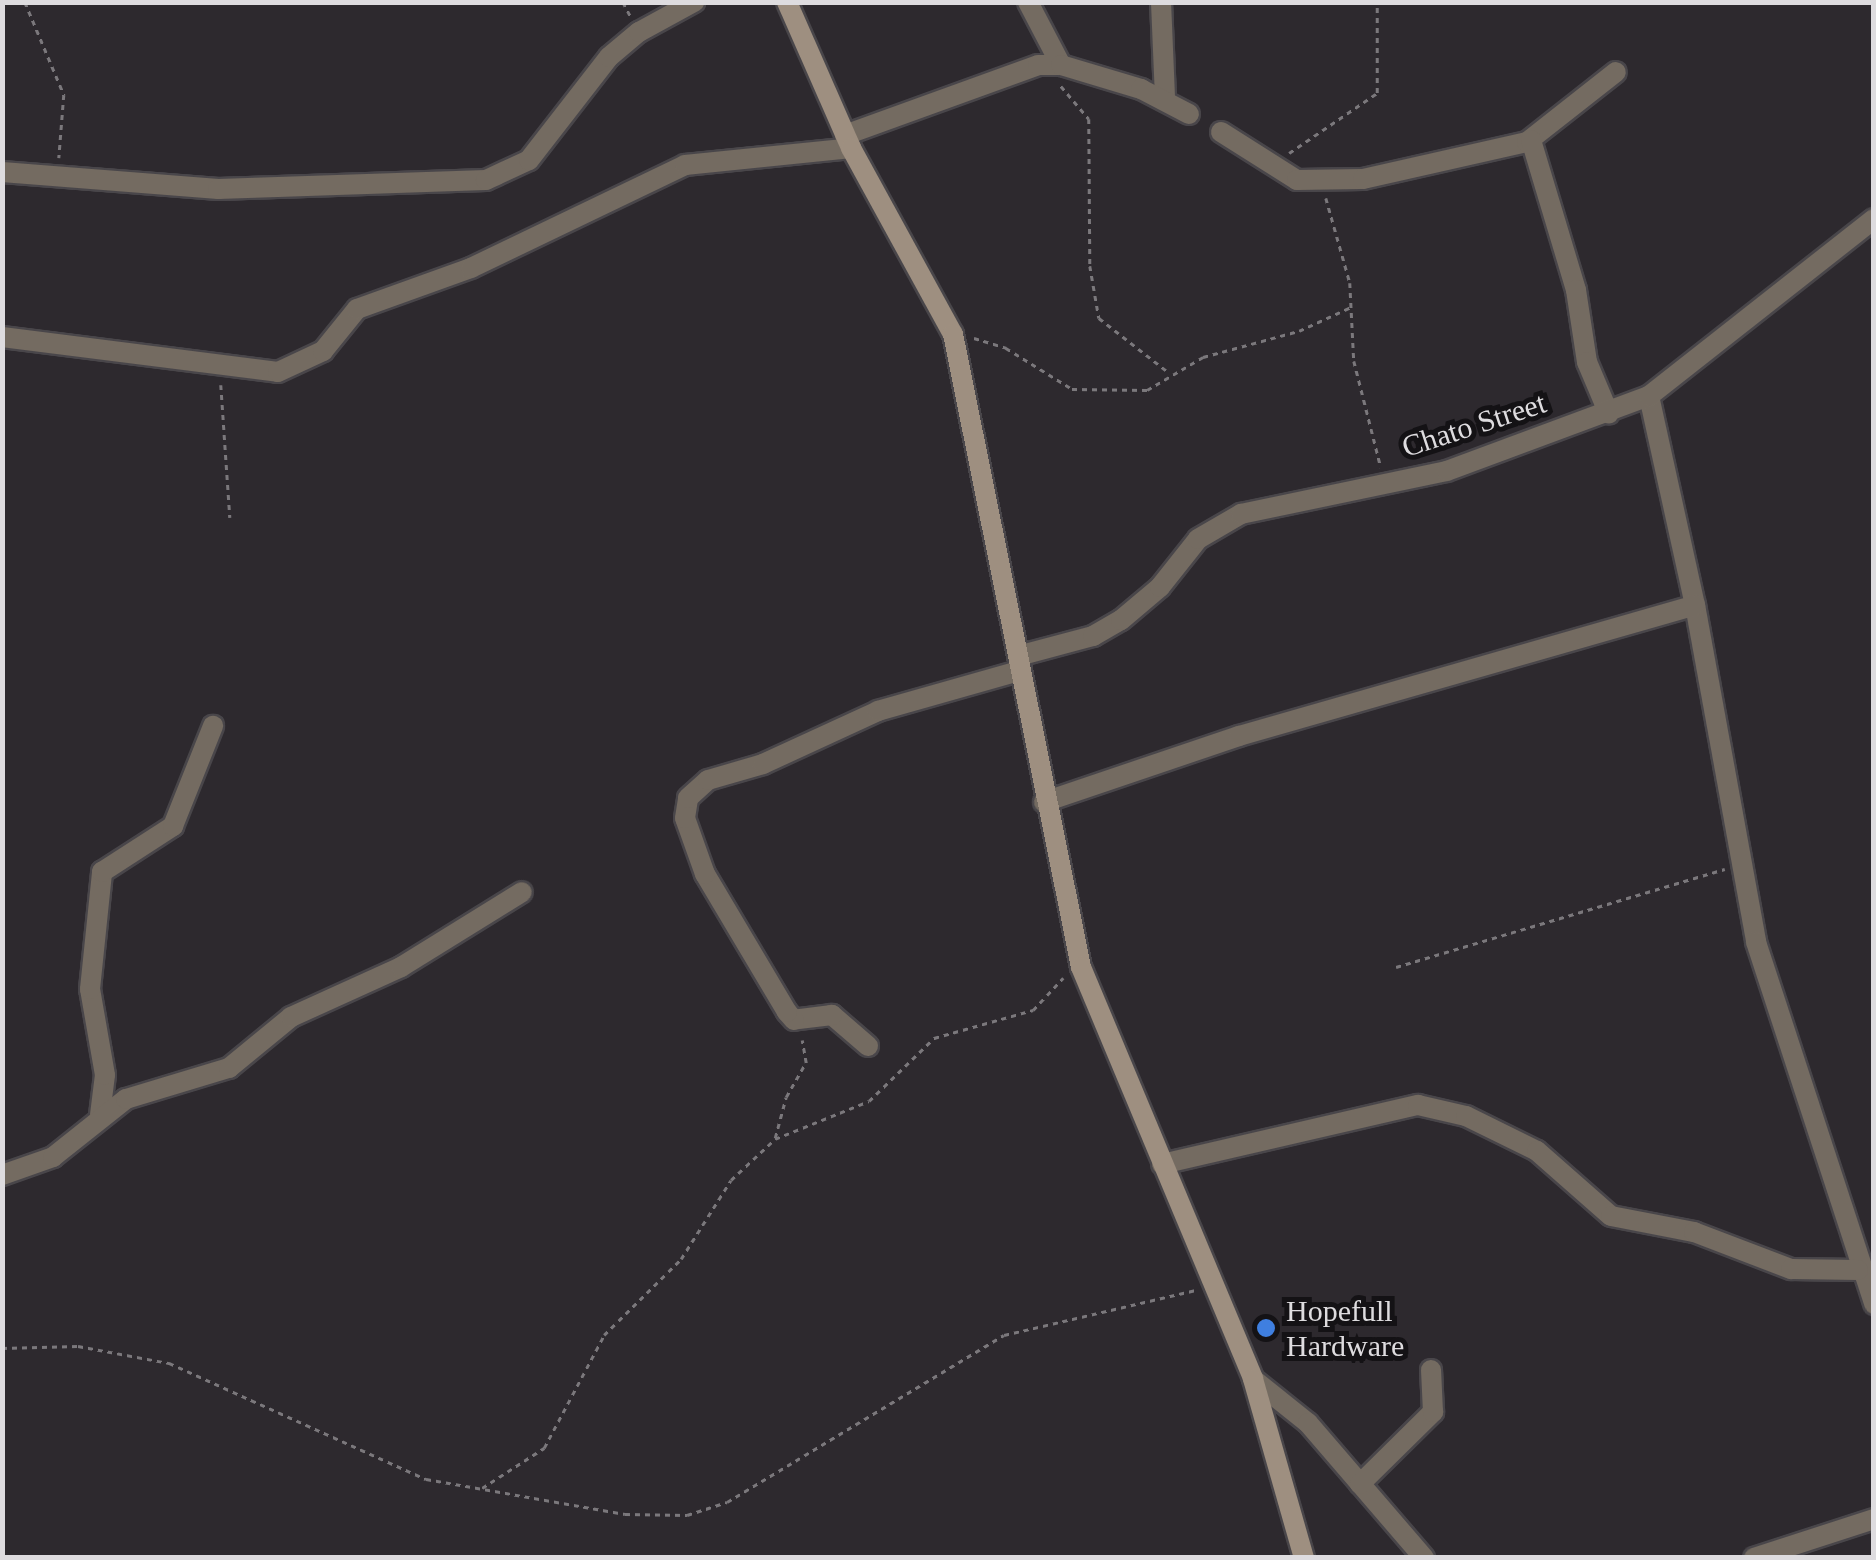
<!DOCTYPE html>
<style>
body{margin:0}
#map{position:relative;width:1876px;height:1560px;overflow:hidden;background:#2d292e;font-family:"Times New Roman",serif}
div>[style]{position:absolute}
.path>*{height:2.5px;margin-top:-1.25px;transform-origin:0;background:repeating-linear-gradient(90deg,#7b787c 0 5px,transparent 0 10px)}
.roads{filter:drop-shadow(2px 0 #49464a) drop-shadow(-2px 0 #49464a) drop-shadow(0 2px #49464a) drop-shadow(0 -2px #49464a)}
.street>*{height:20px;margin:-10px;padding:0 10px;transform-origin:10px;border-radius:10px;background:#746b61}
.secondary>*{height:20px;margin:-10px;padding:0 10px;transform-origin:10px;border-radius:10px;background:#9e8f80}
.dots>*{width:28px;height:28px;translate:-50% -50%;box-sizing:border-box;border:5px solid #141215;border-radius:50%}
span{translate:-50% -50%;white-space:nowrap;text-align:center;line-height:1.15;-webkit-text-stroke:10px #141215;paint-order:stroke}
.street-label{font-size:30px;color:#dedcdf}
.poi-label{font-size:30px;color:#dedcdf}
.left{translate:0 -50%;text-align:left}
.frame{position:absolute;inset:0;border:5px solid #dedcdf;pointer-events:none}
</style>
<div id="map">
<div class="path">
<i style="left:25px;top:2px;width:101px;rotate:67.2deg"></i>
<i style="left:64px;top:95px;width:63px;rotate:94.5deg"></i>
<i style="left:623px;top:2px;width:17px;rotate:62deg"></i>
<i style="left:1061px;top:86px;width:43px;rotate:49.7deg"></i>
<i style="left:1089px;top:119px;width:147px;rotate:89.6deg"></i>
<i style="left:1090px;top:266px;width:53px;rotate:80.2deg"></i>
<i style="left:1099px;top:318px;width:88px;rotate:38deg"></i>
<i style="left:1289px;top:153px;width:107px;rotate:-34.3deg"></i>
<i style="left:1377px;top:93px;width:91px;rotate:-90deg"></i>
<i style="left:1326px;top:198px;width:88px;rotate:74.2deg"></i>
<i style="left:1350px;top:283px;width:78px;rotate:87.1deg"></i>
<i style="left:1354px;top:361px;width:110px;rotate:75.8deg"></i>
<i style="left:974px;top:338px;width:34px;rotate:17deg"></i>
<i style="left:1006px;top:348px;width:78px;rotate:31.8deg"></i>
<i style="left:1072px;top:389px;width:75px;rotate:0.8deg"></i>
<i style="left:1147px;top:390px;width:65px;rotate:-30.5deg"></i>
<i style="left:1203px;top:357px;width:99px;rotate:-15.2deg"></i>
<i style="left:1299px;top:331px;width:57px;rotate:-24.8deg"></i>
<i style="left:221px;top:385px;width:133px;rotate:86.1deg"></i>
<i style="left:1396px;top:967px;width:343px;rotate:-16.6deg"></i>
<i style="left:775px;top:1138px;width:42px;rotate:-75deg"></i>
<i style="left:786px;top:1097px;width:39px;rotate:-60deg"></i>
<i style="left:806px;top:1063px;width:23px;rotate:-100deg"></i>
<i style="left:2px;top:1348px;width:76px;rotate:-1.5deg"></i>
<i style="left:78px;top:1346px;width:93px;rotate:10.6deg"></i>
<i style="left:169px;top:1363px;width:282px;rotate:24.3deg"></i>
<i style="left:426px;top:1479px;width:202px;rotate:10deg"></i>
<i style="left:625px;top:1514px;width:62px;rotate:0.9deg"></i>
<i style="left:687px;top:1515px;width:42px;rotate:-18deg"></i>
<i style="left:727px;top:1502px;width:323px;rotate:-31.1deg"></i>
<i style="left:1004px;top:1335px;width:197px;rotate:-13.2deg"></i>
<i style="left:482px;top:1488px;width:74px;rotate:-32.8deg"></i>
<i style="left:544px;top:1448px;width:128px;rotate:-62deg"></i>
<i style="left:604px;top:1335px;width:108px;rotate:-44.6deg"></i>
<i style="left:681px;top:1259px;width:93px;rotate:-57.7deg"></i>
<i style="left:731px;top:1180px;width:60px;rotate:-43deg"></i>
<i style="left:775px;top:1139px;width:101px;rotate:-22deg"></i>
<i style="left:869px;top:1101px;width:91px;rotate:-44.1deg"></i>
<i style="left:934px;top:1038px;width:103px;rotate:-15.8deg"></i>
<i style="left:1033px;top:1010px;width:44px;rotate:-46.8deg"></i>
</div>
<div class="roads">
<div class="street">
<i style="left:1028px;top:2px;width:71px;rotate:62.4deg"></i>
<i style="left:1161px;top:2px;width:97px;rotate:87.6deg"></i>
<i style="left:1221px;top:132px;width:90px;rotate:32.3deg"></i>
<i style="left:1297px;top:180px;width:66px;rotate:-0.9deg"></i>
<i style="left:1363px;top:179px;width:168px;rotate:-12.7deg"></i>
<i style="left:1527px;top:142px;width:113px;rotate:-38.2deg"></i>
<i style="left:845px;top:135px;width:205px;rotate:-19.9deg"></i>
<i style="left:1038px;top:65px;width:23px"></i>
<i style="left:1061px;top:65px;width:84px;rotate:16.7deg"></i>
<i style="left:1141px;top:89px;width:54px;rotate:27.5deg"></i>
<i style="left:1531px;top:140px;width:157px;rotate:73.3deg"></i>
<i style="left:1576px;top:290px;width:73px;rotate:81.3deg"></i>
<i style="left:1587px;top:362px;width:56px;rotate:67.1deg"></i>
<i style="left:2px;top:172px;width:217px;rotate:4.5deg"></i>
<i style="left:218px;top:189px;width:268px;rotate:-1.9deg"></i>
<i style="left:486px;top:180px;width:47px;rotate:-24.9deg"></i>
<i style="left:529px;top:160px;width:130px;rotate:-52.2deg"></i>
<i style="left:609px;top:57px;width:39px;rotate:-40deg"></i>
<i style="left:639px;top:32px;width:63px;rotate:-28.6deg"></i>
<i style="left:2px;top:337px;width:278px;rotate:7.2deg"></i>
<i style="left:278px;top:372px;width:50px;rotate:-25deg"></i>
<i style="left:323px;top:351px;width:54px;rotate:-51deg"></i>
<i style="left:357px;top:309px;width:121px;rotate:-19.8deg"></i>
<i style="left:471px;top:268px;width:237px;rotate:-25.7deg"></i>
<i style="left:685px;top:165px;width:167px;rotate:-5.8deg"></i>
<i style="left:1649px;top:396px;width:214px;rotate:77.6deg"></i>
<i style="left:1695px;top:605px;width:342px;rotate:79.7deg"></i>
<i style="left:1756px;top:942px;width:381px;rotate:71.9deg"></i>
<i style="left:1018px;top:656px;width:78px;rotate:-14.9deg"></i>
<i style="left:1093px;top:636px;width:32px;rotate:-30deg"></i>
<i style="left:1121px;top:620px;width:51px;rotate:-40.2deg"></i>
<i style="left:1160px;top:587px;width:61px;rotate:-51.6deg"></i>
<i style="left:1198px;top:539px;width:50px;rotate:-30.2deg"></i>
<i style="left:1241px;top:514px;width:210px;rotate:-11.8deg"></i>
<i style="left:1447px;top:471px;width:215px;rotate:-20.4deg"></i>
<i style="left:1649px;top:396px;width:286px;rotate:-38.2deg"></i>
<i style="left:1044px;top:802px;width:206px;rotate:-18.7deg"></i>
<i style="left:1239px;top:736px;width:474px;rotate:-16deg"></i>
<i style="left:868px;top:1046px;width:48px;rotate:-139.3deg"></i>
<i style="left:832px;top:1015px;width:38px;rotate:173deg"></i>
<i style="left:794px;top:1020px;width:11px;rotate:-131deg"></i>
<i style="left:787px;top:1012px;width:161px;rotate:-120.7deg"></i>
<i style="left:705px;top:874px;width:59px;rotate:-109.7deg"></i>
<i style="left:685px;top:818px;width:20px;rotate:-81deg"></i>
<i style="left:688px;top:798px;width:27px;rotate:-42deg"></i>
<i style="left:708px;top:780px;width:57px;rotate:-16.2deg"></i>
<i style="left:763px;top:764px;width:127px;rotate:-24.7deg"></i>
<i style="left:878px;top:711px;width:146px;rotate:-15.9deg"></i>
<i style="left:100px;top:1115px;width:40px;rotate:-82.9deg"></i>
<i style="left:105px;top:1075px;width:87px;rotate:-99.9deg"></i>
<i style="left:90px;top:989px;width:118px;rotate:-84.1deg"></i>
<i style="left:102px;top:872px;width:85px;rotate:-32.9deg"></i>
<i style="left:173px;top:826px;width:108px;rotate:-68.2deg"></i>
<i style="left:1162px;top:1164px;width:263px;rotate:-13deg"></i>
<i style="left:1418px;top:1105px;width:49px;rotate:12.9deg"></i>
<i style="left:1466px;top:1116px;width:79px;rotate:26.2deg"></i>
<i style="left:1537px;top:1151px;width:98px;rotate:41.3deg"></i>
<i style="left:1611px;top:1216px;width:85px;rotate:10.9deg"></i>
<i style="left:1694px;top:1232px;width:104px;rotate:20.9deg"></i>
<i style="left:1791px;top:1269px;width:67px;rotate:0.9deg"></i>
<i style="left:2px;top:1175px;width:54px;rotate:-19.4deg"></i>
<i style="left:53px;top:1157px;width:93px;rotate:-38.5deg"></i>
<i style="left:126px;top:1099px;width:108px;rotate:-16.8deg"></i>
<i style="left:229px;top:1068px;width:80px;rotate:-39.4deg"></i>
<i style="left:291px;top:1017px;width:121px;rotate:-24.4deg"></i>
<i style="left:401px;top:967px;width:142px;rotate:-31.8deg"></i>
<i style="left:1253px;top:1379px;width:70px;rotate:38.7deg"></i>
<i style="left:1308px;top:1423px;width:178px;rotate:49.3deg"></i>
<i style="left:1360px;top:1484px;width:103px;rotate:-44.6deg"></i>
<i style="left:1433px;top:1412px;width:42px;rotate:-92.7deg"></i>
<i style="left:1754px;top:1558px;width:126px;rotate:-18deg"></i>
</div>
<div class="secondary">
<i style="left:787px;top:2px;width:159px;rotate:66.3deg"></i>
<i style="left:851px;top:148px;width:212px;rotate:61.3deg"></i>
<i style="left:953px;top:334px;width:646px;rotate:78.57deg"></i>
<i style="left:1081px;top:967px;width:446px;rotate:67.3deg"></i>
<i style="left:1253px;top:1379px;width:186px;rotate:74.1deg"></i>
</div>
</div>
<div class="dots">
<i style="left:1266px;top:1328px;background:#3f7fe0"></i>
</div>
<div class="street-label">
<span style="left:1474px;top:425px;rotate:-18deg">Chato Street</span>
</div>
<div class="poi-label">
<span class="left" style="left:1286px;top:1328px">Hopefull<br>Hardware</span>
</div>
<div class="frame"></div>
</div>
